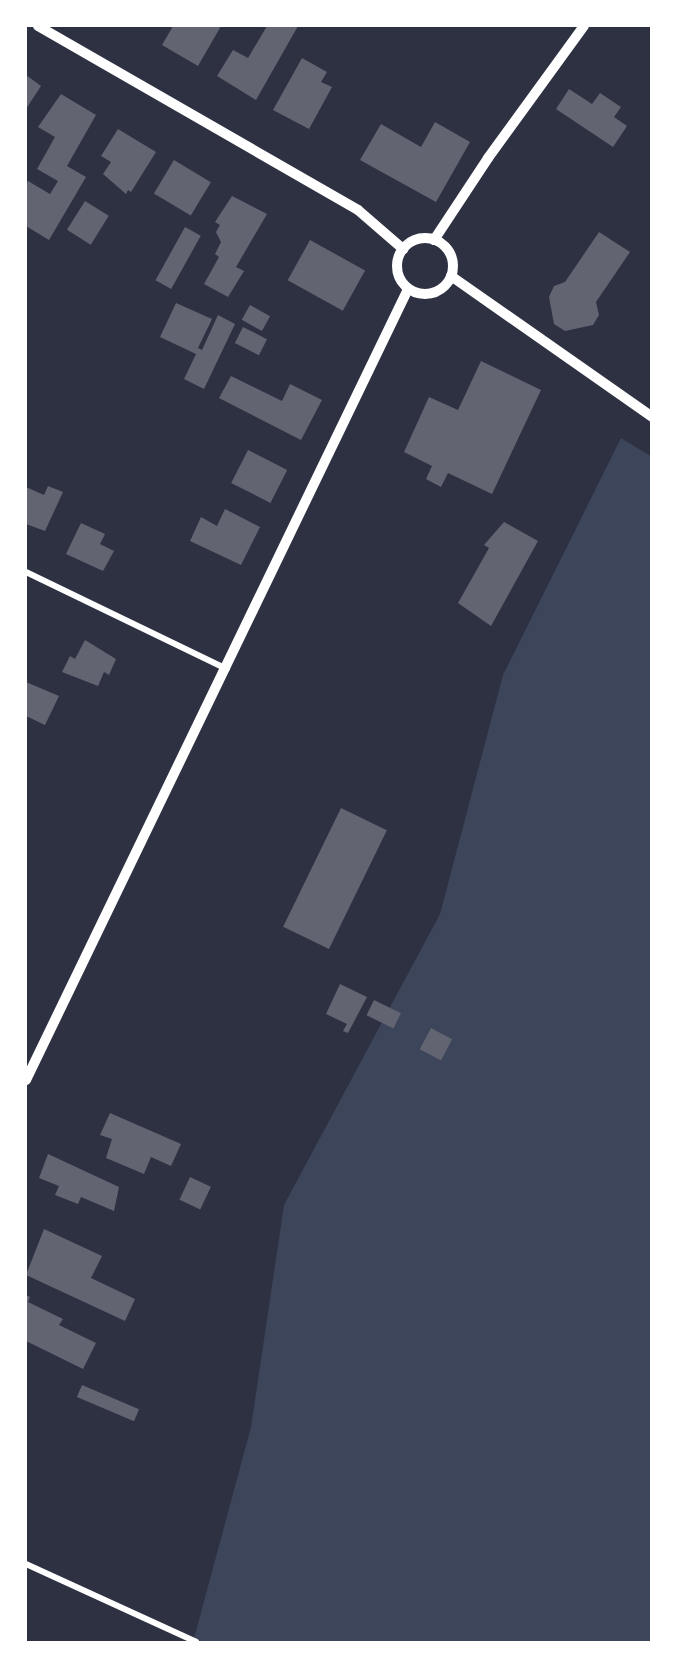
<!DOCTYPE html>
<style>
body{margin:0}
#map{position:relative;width:677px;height:1668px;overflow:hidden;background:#2d3142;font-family:Karla,sans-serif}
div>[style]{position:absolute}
.green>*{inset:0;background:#3c4559}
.building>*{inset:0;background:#626471;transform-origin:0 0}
.minor>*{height:6px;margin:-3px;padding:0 3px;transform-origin:3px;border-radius:3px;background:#fff}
.tertiary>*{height:10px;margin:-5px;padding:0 5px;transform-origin:5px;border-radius:5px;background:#fff}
.tertiary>.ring{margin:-5px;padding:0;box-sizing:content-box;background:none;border:10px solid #fff;border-radius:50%}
span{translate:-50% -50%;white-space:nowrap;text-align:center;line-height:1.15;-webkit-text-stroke:5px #fff;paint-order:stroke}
.frame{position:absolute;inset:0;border:27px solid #fff;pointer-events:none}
</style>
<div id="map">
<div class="green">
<i style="clip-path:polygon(621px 438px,652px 457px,651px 1642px,193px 1642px,251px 1427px,284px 1205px,440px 914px,503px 675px)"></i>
</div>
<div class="building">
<i style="clip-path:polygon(173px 26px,221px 26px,198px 66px,162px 45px)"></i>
<i style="clip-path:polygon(267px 26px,298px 26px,256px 100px,217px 76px,233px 50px,248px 58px)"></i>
<i style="clip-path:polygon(302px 58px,327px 72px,321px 82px,332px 87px,309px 129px,273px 110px)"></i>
<i style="clip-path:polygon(26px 75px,41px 86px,26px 109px)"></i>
<i style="clip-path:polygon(569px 89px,592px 104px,600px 93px,621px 107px,614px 117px,627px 126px,613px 147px,556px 109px)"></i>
<i style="clip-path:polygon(61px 94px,96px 115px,67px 166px,86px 177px,49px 240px,26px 226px,26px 183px,28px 181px,50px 194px,58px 181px,37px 169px,55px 137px,38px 127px)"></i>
<i style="clip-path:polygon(435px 122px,470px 142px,436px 202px,360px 160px,381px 124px,421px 147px)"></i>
<i style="clip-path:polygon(118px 129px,156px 152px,131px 192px,128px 190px,126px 194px,103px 174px,111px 162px,101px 156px)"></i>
<i style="left:174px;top:160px;width:43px;height:39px;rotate:31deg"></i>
<i style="clip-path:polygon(232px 196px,267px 214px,236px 267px,244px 271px,228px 297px,204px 284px,219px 257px,215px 254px,221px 242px,216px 232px,220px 225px,215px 222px)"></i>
<i style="left:85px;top:201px;width:28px;height:34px;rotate:32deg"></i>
<i style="left:185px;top:227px;width:18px;height:61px;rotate:29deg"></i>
<i style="clip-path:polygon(599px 232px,630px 252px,596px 302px,599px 315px,593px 325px,565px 331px,554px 324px,549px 297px,554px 286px,565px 282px)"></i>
<i style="left:310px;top:240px;width:63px;height:46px;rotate:29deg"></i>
<i style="clip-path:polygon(176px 303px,212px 319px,198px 348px,202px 350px,218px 315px,235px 324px,204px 389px,184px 379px,196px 354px,160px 337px)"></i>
<i style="left:250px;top:305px;width:23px;height:17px;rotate:29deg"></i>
<i style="left:243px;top:327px;width:27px;height:18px;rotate:27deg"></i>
<i style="clip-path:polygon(481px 361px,541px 390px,492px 494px,448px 473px,441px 487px,426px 479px,432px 466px,404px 452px,429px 397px,458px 410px)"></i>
<i style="clip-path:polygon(231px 376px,282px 401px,290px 384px,322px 400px,301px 440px,219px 398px)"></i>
<i style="left:248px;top:450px;width:44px;height:37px;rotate:27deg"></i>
<i style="clip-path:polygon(48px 486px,63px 492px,45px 531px,26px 524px,26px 487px,44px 495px)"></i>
<i style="clip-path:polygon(225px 509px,260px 527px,241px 565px,190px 541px,201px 517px,217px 526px)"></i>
<i style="clip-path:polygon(504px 522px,538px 541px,491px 626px,458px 603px,489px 548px,484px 545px)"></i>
<i style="clip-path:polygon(81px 523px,105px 534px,100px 544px,114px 551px,103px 571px,66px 554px)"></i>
<i style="clip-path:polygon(85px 640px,116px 659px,109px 675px,104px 672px,98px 686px,62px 672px,70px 656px,75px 659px)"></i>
<i style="clip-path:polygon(26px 682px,59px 696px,45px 725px,26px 716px)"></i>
<i style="left:341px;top:808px;width:51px;height:132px;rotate:26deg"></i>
<i style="clip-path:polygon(340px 984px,367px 997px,348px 1033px,343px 1031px,347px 1024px,326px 1014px)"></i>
<i style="left:374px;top:1000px;width:30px;height:17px;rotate:26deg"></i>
<i style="left:431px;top:1028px;width:24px;height:24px;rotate:28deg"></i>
<i style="clip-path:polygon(110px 1113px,181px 1144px,171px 1166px,151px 1157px,144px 1174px,106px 1158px,112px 1139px,100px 1135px)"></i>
<i style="clip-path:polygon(48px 1154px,119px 1187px,114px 1211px,81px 1197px,78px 1204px,55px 1195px,59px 1186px,39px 1178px)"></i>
<i style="left:190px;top:1177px;width:23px;height:25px;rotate:25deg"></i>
<i style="clip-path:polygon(44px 1229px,102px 1256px,91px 1278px,135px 1299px,125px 1321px,26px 1275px)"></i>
<i style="clip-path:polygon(26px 1295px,30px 1297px,28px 1302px,63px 1319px,59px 1325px,96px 1343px,83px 1369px,26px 1341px)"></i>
<i style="left:82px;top:1385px;width:62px;height:13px;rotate:23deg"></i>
</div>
<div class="minor">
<i style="left:26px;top:572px;width:223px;rotate:25.8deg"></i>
<i style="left:26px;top:1564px;width:187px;rotate:24.6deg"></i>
</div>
<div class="tertiary">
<i style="left:38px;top:26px;width:369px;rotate:29.9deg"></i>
<i style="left:358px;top:210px;width:60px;rotate:40.9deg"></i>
<i class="ring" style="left:397px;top:238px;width:46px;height:46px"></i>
<i style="left:434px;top:240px;width:98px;rotate:-56.6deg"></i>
<i style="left:488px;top:158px;width:163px;rotate:-54deg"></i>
<i style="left:451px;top:276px;width:246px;rotate:35deg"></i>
<i style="left:26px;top:1080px;width:878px;rotate:-64.22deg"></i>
</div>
<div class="frame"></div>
</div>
